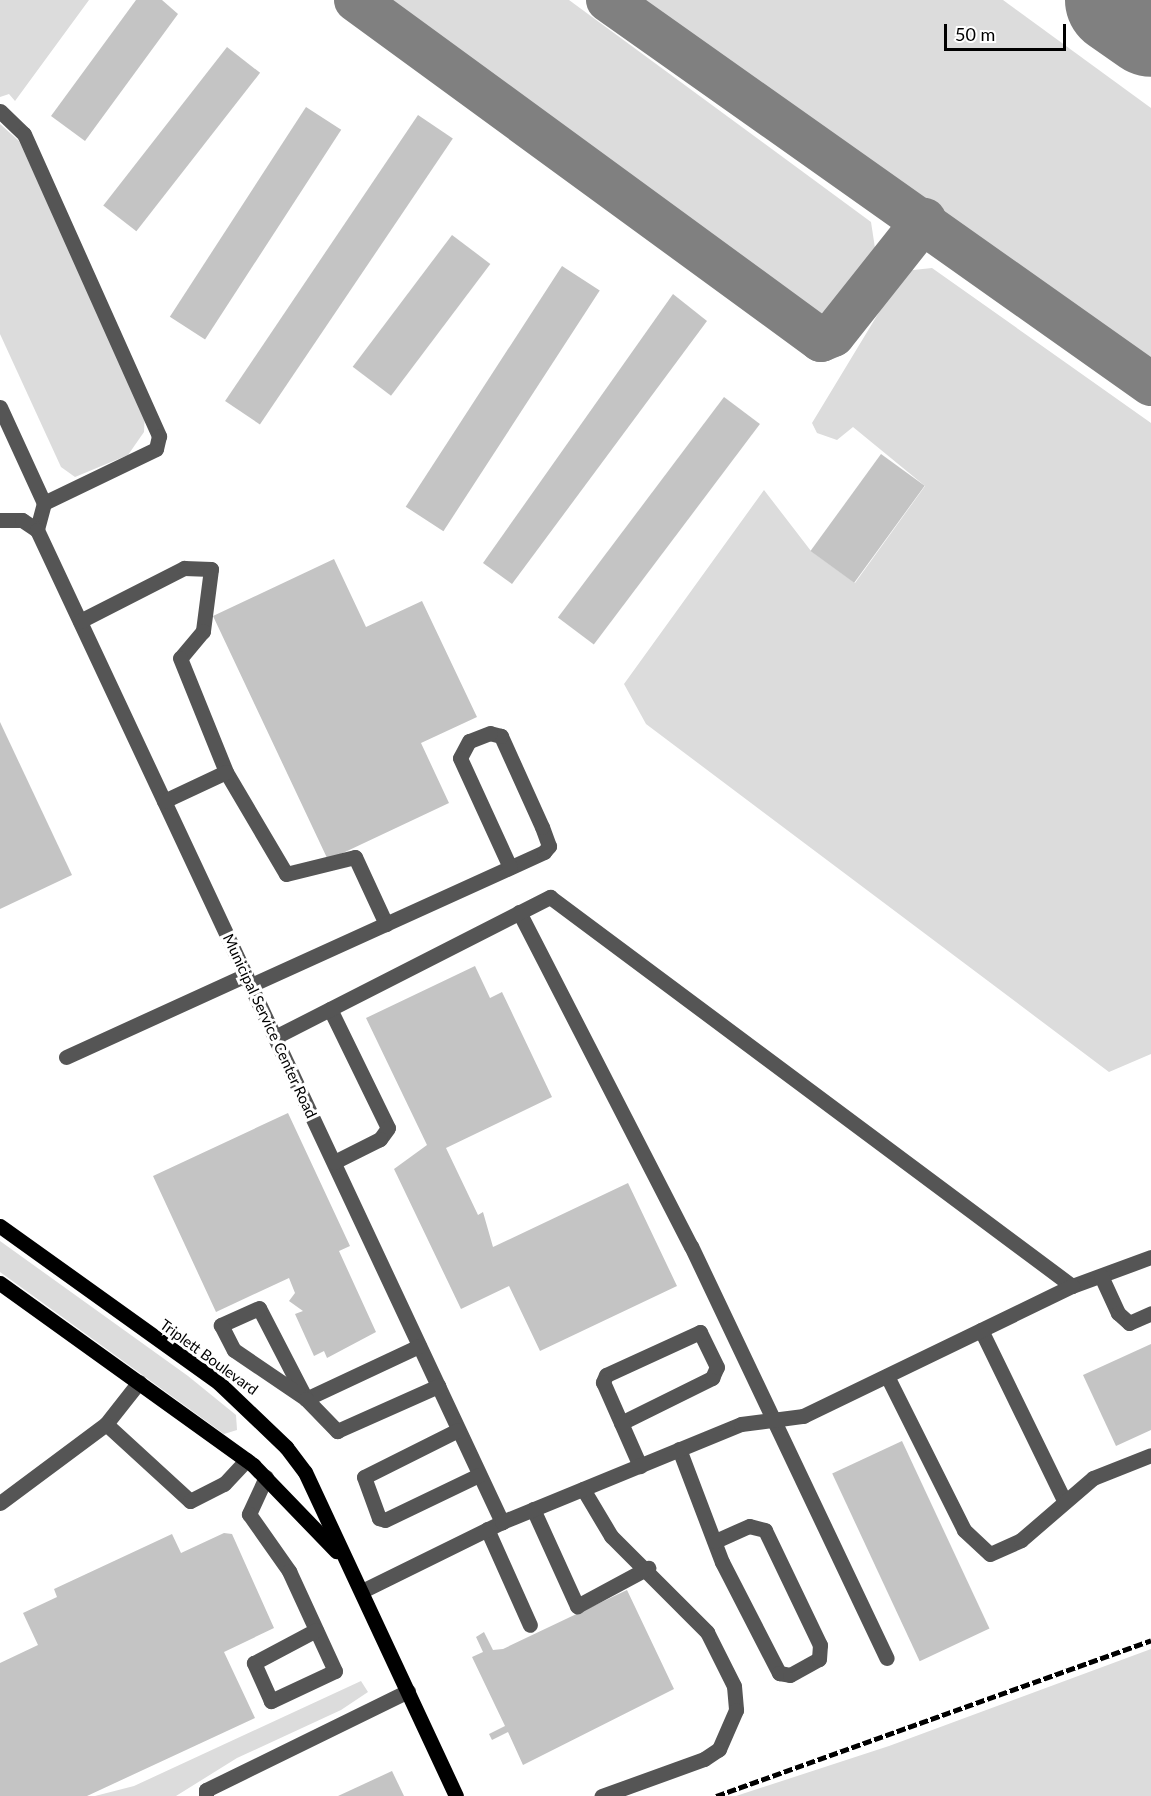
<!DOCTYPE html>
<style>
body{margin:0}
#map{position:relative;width:1151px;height:1796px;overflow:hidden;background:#fff;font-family:Lato,sans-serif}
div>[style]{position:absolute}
.green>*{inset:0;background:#dcdcdc}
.taxiway>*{height:44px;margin:-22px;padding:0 22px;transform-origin:22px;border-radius:22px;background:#808080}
.runway>*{height:110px;margin:-55px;padding:0 55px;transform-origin:55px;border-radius:55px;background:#808080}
.building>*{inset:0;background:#c4c4c4;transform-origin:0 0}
.minor>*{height:15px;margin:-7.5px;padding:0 7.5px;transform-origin:7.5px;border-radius:7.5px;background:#555}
.major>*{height:15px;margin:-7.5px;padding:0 7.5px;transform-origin:7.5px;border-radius:7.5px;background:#000}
.rail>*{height:4.5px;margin-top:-2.25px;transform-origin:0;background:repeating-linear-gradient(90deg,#000 0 9px,transparent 0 12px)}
span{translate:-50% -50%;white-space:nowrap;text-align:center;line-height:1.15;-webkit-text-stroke:6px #fff;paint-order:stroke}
.street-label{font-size:15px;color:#000}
.scale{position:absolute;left:944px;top:24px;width:122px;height:27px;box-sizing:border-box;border:3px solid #000;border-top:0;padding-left:8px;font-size:18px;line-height:21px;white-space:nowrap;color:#000;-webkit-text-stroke:4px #fff;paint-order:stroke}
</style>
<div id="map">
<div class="green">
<i style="clip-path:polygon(0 0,89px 0,15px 101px,9px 94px,0 97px)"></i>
<i style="clip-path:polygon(366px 0,569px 0,871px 222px,877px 261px,838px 317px,816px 322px,793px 312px)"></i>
<i style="clip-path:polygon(629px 0,1003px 0,1151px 108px,1151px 379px)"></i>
<i style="clip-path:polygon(0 124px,19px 141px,145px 411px,144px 432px,128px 455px,75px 477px,61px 467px,0 334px)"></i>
<i style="clip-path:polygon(932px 268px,1151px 423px,1151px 1054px,1109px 1072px,646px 724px,624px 684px,764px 490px,811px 551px,855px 583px,925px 486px,853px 427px,837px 440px,817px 433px,812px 423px,904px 271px)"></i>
<i style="clip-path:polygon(0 1241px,188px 1376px,236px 1415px,237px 1430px,224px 1434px,0 1272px)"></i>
<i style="clip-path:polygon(1151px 1649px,1151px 1796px,736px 1796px,889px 1746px)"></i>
<i style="clip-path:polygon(361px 1681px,368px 1692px,341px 1710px,237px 1758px,176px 1796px,95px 1796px,134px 1786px)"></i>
</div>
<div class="taxiway">
<i style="left:356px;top:0;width:576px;rotate:36.17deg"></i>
<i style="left:821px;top:340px;width:13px;rotate:-23deg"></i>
<i style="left:833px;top:335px;width:147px;rotate:-51.6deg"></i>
<i style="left:608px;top:0;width:665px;rotate:35.27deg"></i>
</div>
<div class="runway">
<i style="left:1120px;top:0;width:38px;rotate:35deg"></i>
</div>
<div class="building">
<i style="clip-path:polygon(136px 0,162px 0,178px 14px,85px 141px,51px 116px)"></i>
<i style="left:227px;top:47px;width:42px;height:201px;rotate:38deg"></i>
<i style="left:306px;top:107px;width:42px;height:250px;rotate:33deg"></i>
<i style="left:418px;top:115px;width:42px;height:345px;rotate:34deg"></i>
<i style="left:452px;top:235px;width:48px;height:165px;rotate:37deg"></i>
<i style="left:562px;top:266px;width:45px;height:287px;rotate:33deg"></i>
<i style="clip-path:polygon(673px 294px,707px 321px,512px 584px,483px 563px)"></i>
<i style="left:724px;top:397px;width:45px;height:276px;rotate:37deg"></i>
<i style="left:881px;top:454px;width:54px;height:120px;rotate:36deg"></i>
<i style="clip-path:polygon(334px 559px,366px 627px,422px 601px,477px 717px,421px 743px,449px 803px,328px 860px,213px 616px)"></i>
<i style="clip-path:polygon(0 722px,72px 875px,0 909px)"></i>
<i style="clip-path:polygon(475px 966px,490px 998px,502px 992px,552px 1097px,446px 1148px,478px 1215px,483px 1212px,493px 1247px,628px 1183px,677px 1286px,540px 1351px,509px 1286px,461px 1309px,394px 1169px,427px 1145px,366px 1018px)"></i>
<i style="clip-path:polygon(288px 1113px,350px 1246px,339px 1251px,376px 1332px,327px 1358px,324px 1351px,314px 1356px,295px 1314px,303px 1311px,289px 1301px,295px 1293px,289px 1278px,216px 1312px,153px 1176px)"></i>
<i style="clip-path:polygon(1151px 1344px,1151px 1430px,1116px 1446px,1083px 1375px)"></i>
<i style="left:902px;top:1441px;width:207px;height:77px;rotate:65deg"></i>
<i style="clip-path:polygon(224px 1533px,232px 1534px,274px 1628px,224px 1652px,255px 1718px,87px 1796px,0 1796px,0 1663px,38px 1645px,23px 1613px,57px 1597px,54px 1589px,172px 1534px,181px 1553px)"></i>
<i style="clip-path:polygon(627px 1590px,674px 1689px,523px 1765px,508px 1732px,492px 1740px,489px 1734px,505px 1726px,472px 1657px,483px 1652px,476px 1637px,484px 1632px,493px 1650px,503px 1649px)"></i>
<i style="clip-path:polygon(392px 1771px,404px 1796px,338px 1796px)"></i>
</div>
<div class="minor">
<i style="left:0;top:111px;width:33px;rotate:44deg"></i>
<i style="left:24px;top:134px;width:331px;rotate:65.9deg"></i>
<i style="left:159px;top:436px;width:13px;rotate:103deg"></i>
<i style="left:156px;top:449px;width:124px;rotate:154.3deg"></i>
<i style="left:0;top:407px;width:106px;rotate:65.4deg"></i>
<i style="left:44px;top:503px;width:28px;rotate:105deg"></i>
<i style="left:0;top:520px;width:22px"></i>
<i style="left:22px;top:520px;width:18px;rotate:34deg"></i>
<i style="left:37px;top:530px;width:1096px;rotate:64.89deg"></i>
<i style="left:80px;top:621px;width:117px;rotate:-27deg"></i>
<i style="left:184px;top:568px;width:27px;rotate:2deg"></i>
<i style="left:211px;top:569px;width:63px;rotate:97.4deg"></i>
<i style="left:203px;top:631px;width:35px;rotate:130deg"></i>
<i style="left:180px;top:658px;width:123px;rotate:68deg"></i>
<i style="left:226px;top:772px;width:118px;rotate:59.5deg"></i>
<i style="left:286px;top:874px;width:71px;rotate:-13.8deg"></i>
<i style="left:355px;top:857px;width:74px;rotate:65.2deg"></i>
<i style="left:164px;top:801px;width:68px;rotate:-25.1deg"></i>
<i style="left:519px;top:912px;width:376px;rotate:62.8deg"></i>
<i style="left:691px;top:1246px;width:456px;rotate:64.6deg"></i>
<i style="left:251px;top:985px;width:322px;rotate:-24.4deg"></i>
<i style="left:544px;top:852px;width:8px;rotate:-50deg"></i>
<i style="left:549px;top:846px;width:20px;rotate:-110deg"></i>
<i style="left:542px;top:827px;width:100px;rotate:-114.3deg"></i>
<i style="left:501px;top:736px;width:11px;rotate:-165deg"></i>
<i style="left:490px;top:733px;width:22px;rotate:159deg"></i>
<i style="left:469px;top:741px;width:19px;rotate:118deg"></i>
<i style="left:460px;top:758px;width:120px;rotate:65.4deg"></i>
<i style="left:330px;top:1009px;width:132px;rotate:64deg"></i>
<i style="left:388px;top:1128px;width:14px;rotate:126deg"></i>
<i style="left:380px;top:1139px;width:51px;rotate:153.4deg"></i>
<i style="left:275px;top:1037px;width:309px;rotate:-27deg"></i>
<i style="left:550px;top:897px;width:651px;rotate:36.69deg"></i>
<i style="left:1072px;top:1286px;width:84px;rotate:-20.2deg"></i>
<i style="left:66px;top:1057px;width:198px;rotate:-24.5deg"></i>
<i style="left:1101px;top:1276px;width:41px;rotate:65.3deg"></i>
<i style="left:1118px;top:1313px;width:15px;rotate:42deg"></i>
<i style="left:1129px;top:1323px;width:24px;rotate:-24deg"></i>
<i style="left:981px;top:1330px;width:189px;rotate:64deg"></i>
<i style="left:419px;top:1346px;width:125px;rotate:154.9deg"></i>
<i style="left:306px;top:1399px;width:102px;rotate:-117.3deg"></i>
<i style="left:259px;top:1308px;width:42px;rotate:155.9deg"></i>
<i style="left:221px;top:1325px;width:28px;rotate:63deg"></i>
<i style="left:234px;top:1350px;width:87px;rotate:34.2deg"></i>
<i style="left:306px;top:1399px;width:45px;rotate:45.9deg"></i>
<i style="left:337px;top:1431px;width:111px;rotate:-24deg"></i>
<i style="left:887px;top:1376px;width:172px;rotate:63.4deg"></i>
<i style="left:964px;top:1530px;width:35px;rotate:43deg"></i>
<i style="left:990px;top:1554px;width:34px;rotate:-24deg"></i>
<i style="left:1021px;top:1540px;width:95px;rotate:-40.7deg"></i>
<i style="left:1093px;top:1478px;width:62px;rotate:-21.6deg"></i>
<i style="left:139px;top:1382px;width:53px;rotate:128.2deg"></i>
<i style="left:106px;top:1424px;width:114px;rotate:42.5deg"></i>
<i style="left:190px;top:1501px;width:38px;rotate:-27deg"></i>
<i style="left:224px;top:1484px;width:33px;rotate:-47deg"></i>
<i style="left:621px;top:1423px;width:102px;rotate:-26.3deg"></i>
<i style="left:712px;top:1378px;width:12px;rotate:-66deg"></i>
<i style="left:717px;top:1367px;width:39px;rotate:-116deg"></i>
<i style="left:700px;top:1332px;width:103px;rotate:155.4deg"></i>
<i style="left:606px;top:1375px;width:8px;rotate:113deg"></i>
<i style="left:603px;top:1382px;width:92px;rotate:66.2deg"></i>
<i style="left:458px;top:1430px;width:105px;rotate:153.4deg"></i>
<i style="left:364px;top:1477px;width:44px;rotate:69.9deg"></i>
<i style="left:379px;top:1518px;width:6px;rotate:18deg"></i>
<i style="left:385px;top:1520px;width:104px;rotate:-25.6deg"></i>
<i style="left:679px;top:1449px;width:121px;rotate:69.2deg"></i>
<i style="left:722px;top:1562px;width:125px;rotate:62.8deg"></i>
<i style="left:779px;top:1673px;width:11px;rotate:10deg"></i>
<i style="left:790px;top:1675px;width:33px;rotate:-29deg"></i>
<i style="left:819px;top:1659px;width:14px;rotate:-86deg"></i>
<i style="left:820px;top:1645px;width:127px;rotate:-115.6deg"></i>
<i style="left:765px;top:1530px;width:16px;rotate:-166deg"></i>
<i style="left:749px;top:1526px;width:37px;rotate:156deg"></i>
<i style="left:266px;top:1477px;width:41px;rotate:114.7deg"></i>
<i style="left:249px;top:1514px;width:70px;rotate:54.9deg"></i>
<i style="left:289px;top:1571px;width:110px;rotate:65.3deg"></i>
<i style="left:335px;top:1671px;width:71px;rotate:154.9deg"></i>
<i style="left:271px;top:1701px;width:42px;rotate:-114.1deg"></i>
<i style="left:254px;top:1663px;width:70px;rotate:-28deg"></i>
<i style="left:583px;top:1489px;width:55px;rotate:59.2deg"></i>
<i style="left:611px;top:1536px;width:136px;rotate:45deg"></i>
<i style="left:707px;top:1632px;width:60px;rotate:63.4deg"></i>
<i style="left:734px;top:1686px;width:24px;rotate:85deg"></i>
<i style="left:736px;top:1710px;width:43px;rotate:113.6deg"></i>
<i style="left:719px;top:1749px;width:18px;rotate:146deg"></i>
<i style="left:704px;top:1759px;width:109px;rotate:160.1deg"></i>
<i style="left:0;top:1503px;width:132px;rotate:-36.7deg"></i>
<i style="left:533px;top:1509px;width:107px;rotate:65.6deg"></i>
<i style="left:577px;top:1606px;width:81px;rotate:-28.2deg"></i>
<i style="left:487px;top:1529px;width:105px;rotate:65.9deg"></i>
<i style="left:362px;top:1591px;width:156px;rotate:-26.2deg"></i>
<i style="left:502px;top:1522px;width:258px;rotate:-22.3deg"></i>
<i style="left:741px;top:1424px;width:63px;rotate:-7.4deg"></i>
<i style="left:803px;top:1416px;width:299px;rotate:-25.8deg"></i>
<i style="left:206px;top:1796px;width:6px;rotate:-90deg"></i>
<i style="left:206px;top:1790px;width:225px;rotate:-26.1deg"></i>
</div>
<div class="major">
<i style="left:0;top:1226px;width:269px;rotate:35.6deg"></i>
<i style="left:219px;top:1383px;width:93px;rotate:43.7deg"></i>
<i style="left:286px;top:1447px;width:31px;rotate:53deg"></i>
<i style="left:305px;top:1472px;width:357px;rotate:65deg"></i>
<i style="left:0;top:1283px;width:312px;rotate:35.7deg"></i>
<i style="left:253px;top:1465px;width:120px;rotate:46deg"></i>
</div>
<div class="rail">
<i style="left:716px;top:1796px;width:462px;rotate:-19.7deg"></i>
</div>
<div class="street-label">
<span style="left:270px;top:1026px;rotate:65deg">Municipal Service Center Road</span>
<span style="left:209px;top:1357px;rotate:36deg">Triplett Boulevard</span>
</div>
<div class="scale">50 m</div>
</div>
